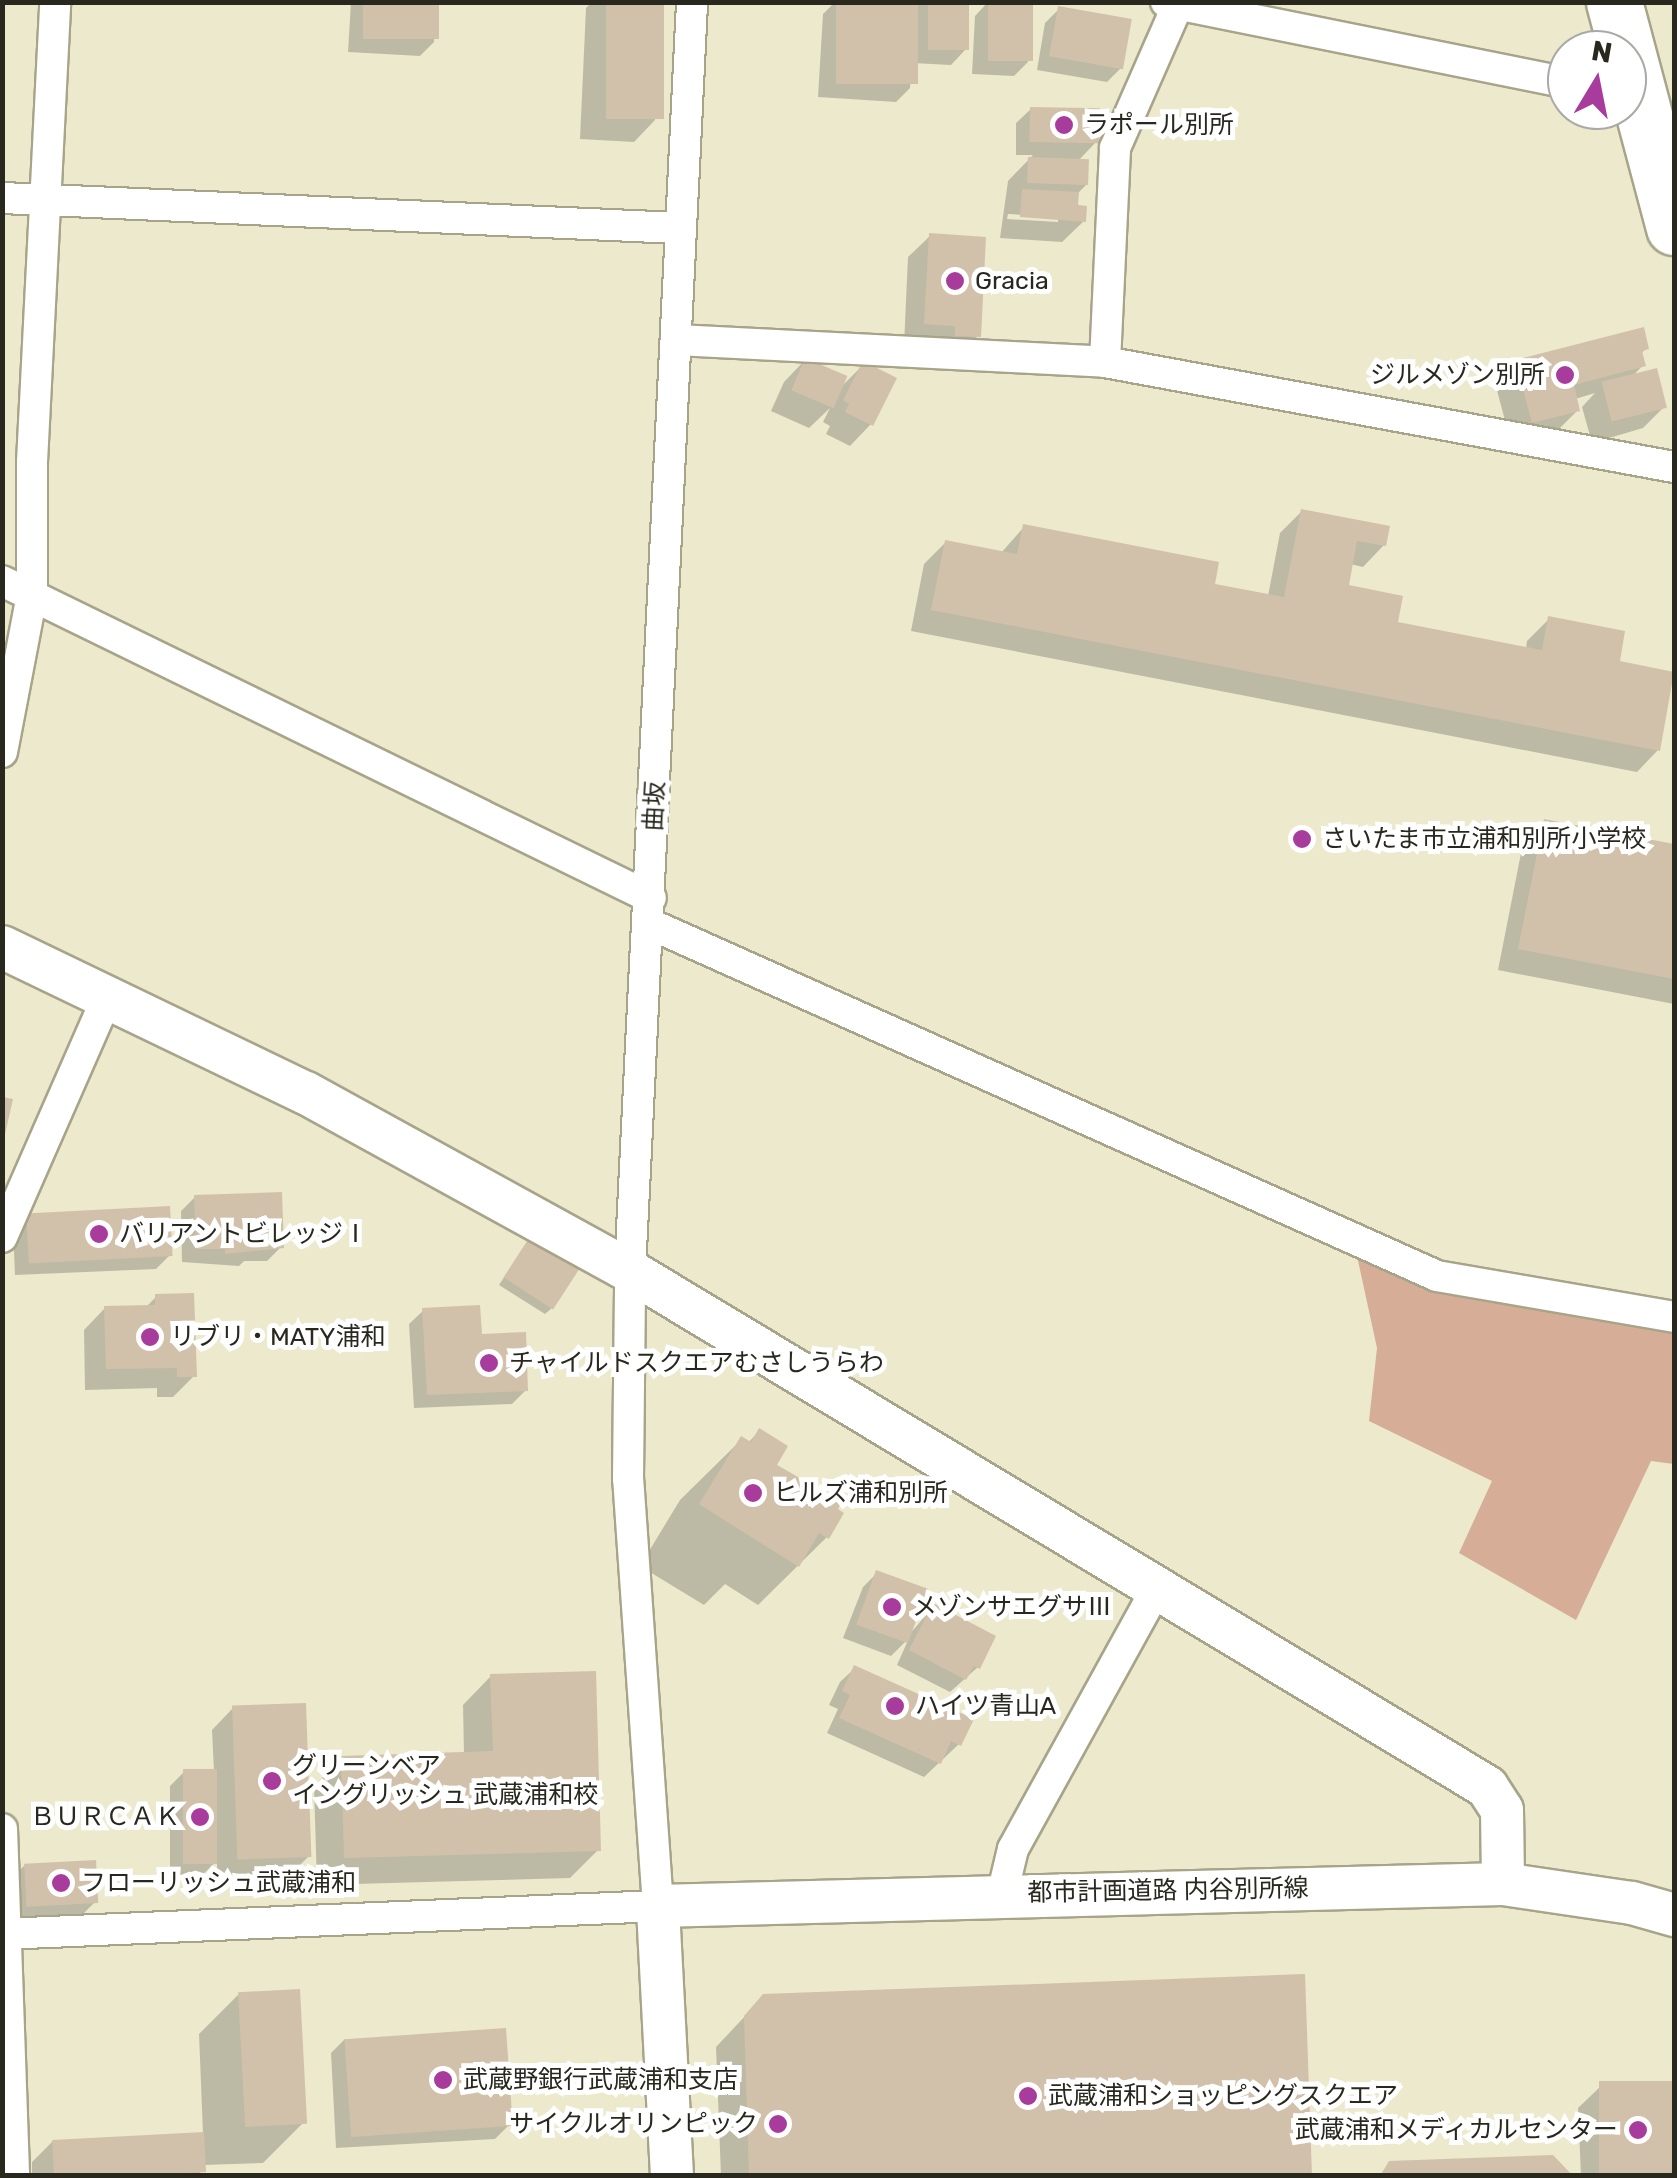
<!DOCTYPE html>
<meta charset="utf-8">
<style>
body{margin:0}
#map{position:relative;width:1677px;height:2178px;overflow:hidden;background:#ece9cd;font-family:Rubik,"Noto Sans JP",sans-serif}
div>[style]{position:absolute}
.green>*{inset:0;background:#d6ad96}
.shadow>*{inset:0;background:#0003}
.building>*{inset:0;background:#d2c1aa;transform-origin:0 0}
.roads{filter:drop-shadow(2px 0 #a7a48a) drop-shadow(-2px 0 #a7a48a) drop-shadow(0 2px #a7a48a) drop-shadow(0 -2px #a7a48a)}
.street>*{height:30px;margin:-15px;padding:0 15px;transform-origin:15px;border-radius:15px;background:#fff}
.secondary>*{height:42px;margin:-21px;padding:0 21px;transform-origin:21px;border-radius:21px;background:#fff}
.highway>*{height:55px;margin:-27.5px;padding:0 27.5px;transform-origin:27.5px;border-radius:27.5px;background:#fff}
.dots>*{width:28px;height:28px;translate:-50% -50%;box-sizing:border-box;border:5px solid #fff;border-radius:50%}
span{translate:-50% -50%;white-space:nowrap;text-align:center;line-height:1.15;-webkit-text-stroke:10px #fff;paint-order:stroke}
.poi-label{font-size:25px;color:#29281e}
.left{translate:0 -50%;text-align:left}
.right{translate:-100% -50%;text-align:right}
.street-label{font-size:25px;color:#29281e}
.frame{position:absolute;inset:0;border:5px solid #29281e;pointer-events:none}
.north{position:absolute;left:1547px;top:30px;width:100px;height:100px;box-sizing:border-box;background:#fff;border:2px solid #a9a9a5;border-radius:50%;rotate:10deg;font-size:28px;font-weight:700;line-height:40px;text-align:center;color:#29281e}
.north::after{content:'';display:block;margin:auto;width:35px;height:45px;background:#a83c9c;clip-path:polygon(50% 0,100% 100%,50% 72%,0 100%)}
</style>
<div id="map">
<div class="green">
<i style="clip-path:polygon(1357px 1256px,1419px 1285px,1674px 1334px,1674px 1464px,1651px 1461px,1576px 1620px,1459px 1553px,1492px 1481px,1369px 1421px,1377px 1348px)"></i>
</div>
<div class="shadow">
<i style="clip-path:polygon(351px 2px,436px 2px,434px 42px,420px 56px,348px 52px)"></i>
<i style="clip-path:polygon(592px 2px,661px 2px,655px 120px,634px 142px,580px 139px,586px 8px)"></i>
<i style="clip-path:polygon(835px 2px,967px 2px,965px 50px,951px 65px,912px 63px,910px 88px,896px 102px,818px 97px,823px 14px)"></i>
<i style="clip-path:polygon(988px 2px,1030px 3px,1028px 62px,1014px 76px,972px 74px,975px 16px)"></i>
<i style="clip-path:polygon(1059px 9px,1121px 68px,1107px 82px,1037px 70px,1045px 23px)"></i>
<i style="clip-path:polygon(evenodd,1031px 109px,1096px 142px,1078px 161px,1086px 185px,1076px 195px,1075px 207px,1084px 221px,1062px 242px,1000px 238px,1008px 181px,1033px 155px,1016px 155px,1016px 123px,1031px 109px,1008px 214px,1058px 217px,1058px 222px,1007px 219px,1008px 214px)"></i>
<i style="clip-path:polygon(930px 236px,978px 336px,957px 357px,904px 345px,908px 257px)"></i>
<i style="clip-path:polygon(1646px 348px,1640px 355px,1643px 365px,1631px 378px,1664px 407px,1643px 428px,1592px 443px,1582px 407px,1595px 393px,1575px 399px,1578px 410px,1556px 432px,1511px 443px,1495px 383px,1517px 362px)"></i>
<i style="clip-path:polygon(805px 360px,839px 389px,864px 364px,871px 424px,850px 446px,826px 434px,830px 426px,823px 422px,830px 408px,809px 428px,771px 411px,784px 382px)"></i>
<i style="clip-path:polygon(1302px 511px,1384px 545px,1363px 567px,1350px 564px,1346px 587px,1395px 624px,1526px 649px,1527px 641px,1549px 619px,1617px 663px,1658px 750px,1637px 772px,911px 631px,924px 564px,946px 542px,1001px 553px,1024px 527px,1212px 586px,1268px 596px,1280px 533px)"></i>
<i style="clip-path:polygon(1545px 821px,1674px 847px,1674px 1004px,1498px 970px,1523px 843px)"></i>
<i style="clip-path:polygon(195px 1197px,281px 1247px,267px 1261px,244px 1261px,239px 1266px,182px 1262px,181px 1211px)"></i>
<i style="clip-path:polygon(27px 1215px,170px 1255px,156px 1269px,15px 1275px,13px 1229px)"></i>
<i style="clip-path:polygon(527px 1242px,552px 1308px,545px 1314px,499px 1285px)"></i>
<i style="clip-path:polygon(156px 1297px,194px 1376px,173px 1397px,157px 1397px,157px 1388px,85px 1390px,84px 1330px,105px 1308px,145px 1308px)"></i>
<i style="clip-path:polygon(424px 1310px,479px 1337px,526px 1390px,512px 1404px,414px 1408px,409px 1324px)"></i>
<i style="clip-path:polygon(759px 1431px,774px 1466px,827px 1537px,758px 1605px,725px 1584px,704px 1605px,640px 1566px,680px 1500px,742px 1439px,748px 1443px)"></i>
<i style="clip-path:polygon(877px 1573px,908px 1636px,933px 1607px,978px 1667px,950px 1692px,897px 1665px,909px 1638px,891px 1656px,843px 1638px,863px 1587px)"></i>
<i style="clip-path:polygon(855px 1668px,959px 1744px,924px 1777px,827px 1733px,838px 1709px,829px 1705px,840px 1682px)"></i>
<i style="clip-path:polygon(491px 1676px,598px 1850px,570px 1878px,317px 1885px,314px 1786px,342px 1758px,464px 1755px,463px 1705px)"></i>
<i style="clip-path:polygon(233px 1708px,309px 1856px,288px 1877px,217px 1880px,217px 1861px,200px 1877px,170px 1877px,170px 1786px,184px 1772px,214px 1772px,212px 1730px)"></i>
<i style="clip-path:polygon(25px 1865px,95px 1902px,74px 1923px,5px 1926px,3px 1886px)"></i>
<i style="clip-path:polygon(239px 1994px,303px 2123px,263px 2163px,203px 2165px,199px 2176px,32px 2176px,32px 2162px,53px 2141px,203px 2134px,199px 2034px)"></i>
<i style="clip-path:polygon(764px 1996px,1310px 2176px,721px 2176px,716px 2047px)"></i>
<i style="clip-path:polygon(345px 2039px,509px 2125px,495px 2139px,336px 2148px,331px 2053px)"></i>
<i style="clip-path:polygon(1674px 2084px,1674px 2176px,1581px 2176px,1578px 2108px,1600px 2087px)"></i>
</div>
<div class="building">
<i style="left:363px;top:2px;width:76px;height:37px"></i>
<i style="left:606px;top:2px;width:58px;height:117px"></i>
<i style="left:836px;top:2px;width:82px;height:82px"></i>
<i style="left:928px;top:2px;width:41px;height:48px"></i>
<i style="left:988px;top:2px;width:45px;height:59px"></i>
<i style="left:1058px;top:6px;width:75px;height:51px;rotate:10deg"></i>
<i style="left:1030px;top:107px;width:70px;height:35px;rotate:1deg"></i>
<i style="left:1028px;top:157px;width:61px;height:26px;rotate:2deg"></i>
<i style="clip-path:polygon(1022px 189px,1079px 192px,1078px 205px,1087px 206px,1086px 222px,1020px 217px)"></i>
<i style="clip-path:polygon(929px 233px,986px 237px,981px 337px,955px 336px,955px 326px,924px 324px)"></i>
<i style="clip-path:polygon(1644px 327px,1649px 349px,1642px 351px,1646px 366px,1574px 385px,1580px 411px,1532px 423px,1515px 360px)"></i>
<i style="left:805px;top:358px;width:46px;height:35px;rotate:23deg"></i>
<i style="clip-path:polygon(863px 361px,897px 378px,873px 426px,845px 412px,849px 404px,843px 400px)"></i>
<i style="left:1657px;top:368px;width:41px;height:57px;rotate:76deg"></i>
<i style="clip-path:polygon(1301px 509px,1390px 526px,1386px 546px,1357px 541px,1349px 585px,1403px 596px,1398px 622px,1542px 650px,1548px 616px,1625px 631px,1620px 661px,1674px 672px,1660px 751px,931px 610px,945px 540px,1017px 554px,1023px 524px,1219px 562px,1215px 584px,1284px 597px)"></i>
<i style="clip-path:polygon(1544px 819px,1674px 844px,1674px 979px,1518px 949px)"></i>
<i style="clip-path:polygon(2px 1097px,13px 1099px,4px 1139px,2px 1139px)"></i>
<i style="clip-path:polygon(282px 1192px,284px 1248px,225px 1254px,225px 1249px,196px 1249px,194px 1195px)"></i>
<i style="left:170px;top:1206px;width:50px;height:144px;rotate:87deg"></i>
<i style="left:533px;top:1232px;width:59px;height:54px;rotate:33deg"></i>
<i style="clip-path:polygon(194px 1293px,197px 1377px,177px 1377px,177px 1368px,106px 1369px,104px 1306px,155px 1305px,155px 1294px)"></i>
<i style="clip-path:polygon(480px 1305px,482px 1334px,526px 1332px,528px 1391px,427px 1395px,422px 1308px)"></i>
<i style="clip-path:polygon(759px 1428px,788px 1446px,777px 1465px,842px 1502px,838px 1509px,844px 1513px,829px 1539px,819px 1533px,799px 1567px,699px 1504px,741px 1436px,751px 1442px)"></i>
<i style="left:876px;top:1570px;width:55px;height:58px;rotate:20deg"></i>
<i style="clip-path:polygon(933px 1603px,996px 1636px,980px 1669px,974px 1666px,966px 1680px,909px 1650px)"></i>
<i style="clip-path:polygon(854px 1665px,974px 1719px,961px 1746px,951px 1741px,941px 1764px,839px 1718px,850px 1695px,842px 1691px)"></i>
<i style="clip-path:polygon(596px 1671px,601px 1851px,344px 1858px,341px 1756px,493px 1751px,490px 1674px)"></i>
<i style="left:306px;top:1703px;width:154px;height:74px;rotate:88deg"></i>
<i style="left:183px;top:1769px;width:34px;height:95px"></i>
<i style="left:96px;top:1860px;width:43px;height:72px;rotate:87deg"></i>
<i style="clip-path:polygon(1305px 1974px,1312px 2176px,749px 2176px,744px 2016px,763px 1994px)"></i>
<i style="left:300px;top:1989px;width:135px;height:62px;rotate:87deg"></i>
<i style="left:506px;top:2028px;width:98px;height:162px;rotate:86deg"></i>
<i style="left:1674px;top:2081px;width:95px;height:75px;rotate:90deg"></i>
<i style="left:204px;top:2132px;width:40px;height:152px;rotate:87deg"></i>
<i style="clip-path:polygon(1553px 2155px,1573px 2176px,1380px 2176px,1389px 2161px)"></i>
</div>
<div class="roads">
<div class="street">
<i style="left:1166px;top:2px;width:409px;rotate:11.4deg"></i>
<i style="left:2px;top:198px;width:677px;rotate:2.54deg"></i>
<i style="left:677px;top:340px;width:429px;rotate:2.9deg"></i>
<i style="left:1105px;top:362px;width:579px;rotate:10.46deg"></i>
<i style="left:1105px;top:362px;width:214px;rotate:-87.3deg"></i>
<i style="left:1115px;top:148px;width:159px;rotate:-66.3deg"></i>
<i style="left:2px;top:581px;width:722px;rotate:26.03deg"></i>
<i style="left:2px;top:752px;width:160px;rotate:-79.2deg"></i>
<i style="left:32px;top:595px;width:133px;rotate:-90deg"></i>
<i style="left:32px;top:462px;width:461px;rotate:-87.1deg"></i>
<i style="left:650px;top:924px;width:862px;rotate:24.1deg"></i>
<i style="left:1437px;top:1276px;width:241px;rotate:9.8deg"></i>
<i style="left:2px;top:1237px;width:261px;rotate:-66.3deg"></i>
<i style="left:2px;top:1829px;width:347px;rotate:88deg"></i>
<i style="left:1002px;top:1895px;width:47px;rotate:-76.6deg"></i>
<i style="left:1013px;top:1849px;width:296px;rotate:-61.1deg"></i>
<i style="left:2px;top:1934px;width:657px;rotate:-2.44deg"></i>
<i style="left:658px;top:1906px;width:428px;rotate:-94deg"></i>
<i style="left:628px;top:1479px;width:208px;rotate:-89.4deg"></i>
<i style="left:630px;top:1271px;width:1271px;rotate:-87.2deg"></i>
</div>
<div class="secondary">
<i style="left:2px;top:947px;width:337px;rotate:25.7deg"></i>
<i style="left:306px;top:1093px;width:370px;rotate:28.8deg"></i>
<i style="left:630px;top:1271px;width:1000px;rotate:31.05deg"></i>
<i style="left:1487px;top:1787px;width:27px;rotate:57deg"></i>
<i style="left:1502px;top:1810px;width:74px;rotate:89.2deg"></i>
<i style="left:672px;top:2176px;width:270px;rotate:-93deg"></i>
<i style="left:658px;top:1906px;width:845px;rotate:-1.49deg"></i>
<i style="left:1503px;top:1884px;width:130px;rotate:8.4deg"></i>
<i style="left:1632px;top:1903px;width:44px;rotate:15.9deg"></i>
</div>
<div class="highway">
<i style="left:1614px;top:2px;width:233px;rotate:75.1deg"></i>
</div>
</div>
<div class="dots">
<i style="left:1064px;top:125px;background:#a83c9c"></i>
<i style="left:955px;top:281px;background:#a83c9c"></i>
<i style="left:1565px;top:375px;background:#a83c9c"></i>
<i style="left:1302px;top:839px;background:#a83c9c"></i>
<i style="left:99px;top:1234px;background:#a83c9c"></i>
<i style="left:150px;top:1337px;background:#a83c9c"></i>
<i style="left:489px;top:1363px;background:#a83c9c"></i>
<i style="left:753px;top:1493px;background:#a83c9c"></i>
<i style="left:892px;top:1607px;background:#a83c9c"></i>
<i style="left:895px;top:1706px;background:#a83c9c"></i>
<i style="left:272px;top:1781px;background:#a83c9c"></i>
<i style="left:200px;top:1817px;background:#a83c9c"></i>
<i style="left:61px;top:1883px;background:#a83c9c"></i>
<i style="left:443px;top:2080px;background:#a83c9c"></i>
<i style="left:1028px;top:2096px;background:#a83c9c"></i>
<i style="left:778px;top:2124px;background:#a83c9c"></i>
<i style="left:1638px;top:2130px;background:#a83c9c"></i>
</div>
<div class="poi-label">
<span class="left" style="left:1084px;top:125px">ラポール別所</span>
<span class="left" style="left:975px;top:281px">Gracia</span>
<span class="right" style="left:1545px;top:375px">ジルメゾン別所</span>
<span class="left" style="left:1322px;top:839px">さいたま市立浦和別所小学校</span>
<span class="left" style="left:119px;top:1234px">バリアントビレッジⅠ</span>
<span class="left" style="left:170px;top:1337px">リブリ・MATY浦和</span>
<span class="left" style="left:509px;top:1363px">チャイルドスクエアむさしうらわ</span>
<span class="left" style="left:773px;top:1493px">ヒルズ浦和別所</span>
<span class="left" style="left:912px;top:1607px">メゾンサエグサⅢ</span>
<span class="left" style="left:915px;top:1706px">ハイツ青山A</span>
<span class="left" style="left:292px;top:1781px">グリーンベア<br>イングリッシュ 武蔵浦和校</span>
<span class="right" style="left:180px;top:1817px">ＢＵＲＣＡＫ</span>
<span class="left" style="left:81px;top:1883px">フローリッシュ武蔵浦和</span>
<span class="left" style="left:463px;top:2080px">武蔵野銀行武蔵浦和支店</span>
<span class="left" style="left:1048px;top:2096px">武蔵浦和ショッピングスクエア</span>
<span class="right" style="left:758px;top:2124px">サイクルオリンピック</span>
<span class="right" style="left:1618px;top:2130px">武蔵浦和メディカルセンター</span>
</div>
<div class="street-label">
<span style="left:655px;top:806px;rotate:-87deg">曲坂</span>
<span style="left:1168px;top:1891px;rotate:-1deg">都市計画道路 内谷別所線</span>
</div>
<div class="frame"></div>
<div class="north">N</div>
</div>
